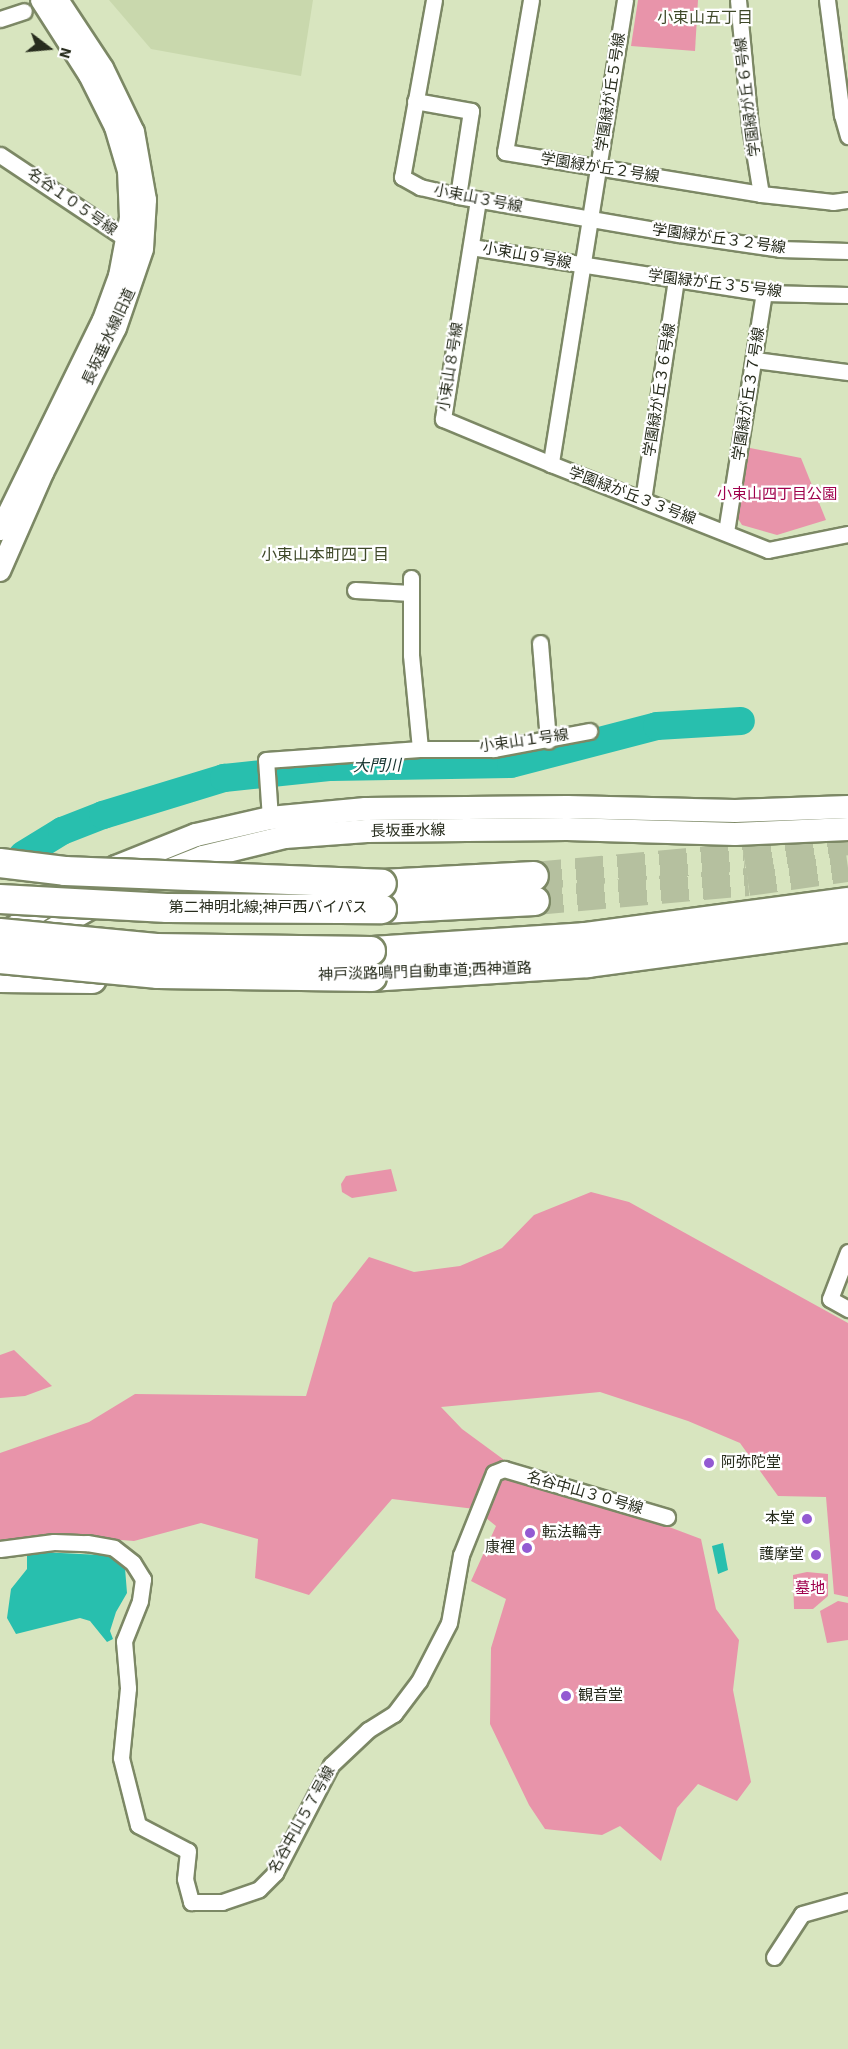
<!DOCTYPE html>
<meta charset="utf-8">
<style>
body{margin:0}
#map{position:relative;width:848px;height:2049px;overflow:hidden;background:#d8e5bf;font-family:"Source Sans 3","Noto Sans JP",sans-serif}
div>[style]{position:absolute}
.built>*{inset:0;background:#c9d8ad}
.green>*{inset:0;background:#e894aa}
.water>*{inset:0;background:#28bfae}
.river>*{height:28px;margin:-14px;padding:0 14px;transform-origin:14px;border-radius:14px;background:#28bfae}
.motorway-tunnel>*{height:28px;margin-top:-14px;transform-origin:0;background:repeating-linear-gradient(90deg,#b5c09f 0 28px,transparent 0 42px)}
.roads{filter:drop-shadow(2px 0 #7c8865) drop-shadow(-2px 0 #7c8865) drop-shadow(0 2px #7c8865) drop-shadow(0 -2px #7c8865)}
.minor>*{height:15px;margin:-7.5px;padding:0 7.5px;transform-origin:7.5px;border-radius:7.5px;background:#fff}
.tertiary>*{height:20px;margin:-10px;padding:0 10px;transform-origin:10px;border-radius:10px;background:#fff}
.secondary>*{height:22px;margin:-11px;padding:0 11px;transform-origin:11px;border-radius:11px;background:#fff}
.motorway>*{height:28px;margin:-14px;padding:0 14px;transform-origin:14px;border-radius:14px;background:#fff}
.bridges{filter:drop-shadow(2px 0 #7c8865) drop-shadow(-2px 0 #7c8865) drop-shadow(0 2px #7c8865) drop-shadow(0 -2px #7c8865)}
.motorway-bridge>*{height:28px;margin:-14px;padding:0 14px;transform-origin:14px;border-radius:14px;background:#fff}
.dots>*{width:16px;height:16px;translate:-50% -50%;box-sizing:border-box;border:3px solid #fff;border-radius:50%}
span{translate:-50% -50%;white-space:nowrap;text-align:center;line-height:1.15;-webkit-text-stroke:4.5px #fff;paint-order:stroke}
.street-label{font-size:15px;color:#272c1d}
.park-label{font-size:15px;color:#9f004c}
.poi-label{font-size:15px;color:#272c1d}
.left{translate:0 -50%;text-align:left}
.right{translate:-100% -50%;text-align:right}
.neighbourhood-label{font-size:16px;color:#3f4929}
.water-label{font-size:16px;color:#16332f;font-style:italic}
.north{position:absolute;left:18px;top:18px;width:60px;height:60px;-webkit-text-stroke:4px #fff;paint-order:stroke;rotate:106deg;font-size:16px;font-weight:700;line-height:24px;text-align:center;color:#272c1d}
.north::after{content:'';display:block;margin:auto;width:21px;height:27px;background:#272c1d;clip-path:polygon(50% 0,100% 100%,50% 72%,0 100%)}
</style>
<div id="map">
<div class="built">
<i style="clip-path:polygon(109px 0,313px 0,301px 76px,151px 49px)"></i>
</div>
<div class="green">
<i style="clip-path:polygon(638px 0,698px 0,695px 51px,631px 46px)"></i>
<i style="clip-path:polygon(750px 448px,801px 458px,826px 520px,777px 535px,742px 525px,737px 517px)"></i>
<i style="clip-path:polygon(391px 1169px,397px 1191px,352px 1198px,342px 1192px,341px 1184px,346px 1176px)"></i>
<i style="clip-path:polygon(591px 1192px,629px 1202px,848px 1323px,848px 1597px,834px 1594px,826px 1497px,778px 1496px,740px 1443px,688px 1421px,600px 1392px,441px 1407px,462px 1429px,518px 1470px,701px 1539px,716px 1609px,739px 1640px,733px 1690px,751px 1782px,737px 1801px,698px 1784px,677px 1808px,661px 1861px,620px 1826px,602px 1835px,545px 1829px,529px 1805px,490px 1724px,491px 1648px,506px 1599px,471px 1581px,496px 1526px,475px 1509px,392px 1499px,309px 1595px,255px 1578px,258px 1539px,201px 1523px,134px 1541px,84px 1537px,0 1541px,0 1453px,89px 1422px,135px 1394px,306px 1396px,333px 1303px,369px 1257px,414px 1272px,460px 1266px,502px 1248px,534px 1215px)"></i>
<i style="clip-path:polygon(14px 1350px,52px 1386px,25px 1396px,0 1398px,0 1355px)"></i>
<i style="clip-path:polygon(807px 1572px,828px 1574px,828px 1596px,813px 1609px,794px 1609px,793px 1575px)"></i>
<i style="clip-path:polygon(838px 1601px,848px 1603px,848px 1640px,827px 1643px,820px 1611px)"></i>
</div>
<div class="water">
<i style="clip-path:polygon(723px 1543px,728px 1570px,718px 1574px,712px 1546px)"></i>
<i style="clip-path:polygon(41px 1552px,100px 1555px,113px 1557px,125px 1568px,127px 1593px,116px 1612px,110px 1631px,113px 1639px,107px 1642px,90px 1621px,80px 1618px,16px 1634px,7px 1618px,11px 1589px,27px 1569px,27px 1553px)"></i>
</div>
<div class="river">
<i style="left:23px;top:855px;width:46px;rotate:-31.6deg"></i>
<i style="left:62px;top:831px;width:44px;rotate:-21.3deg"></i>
<i style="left:103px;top:815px;width:127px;rotate:-17deg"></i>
<i style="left:224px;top:778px;width:108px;rotate:-5.9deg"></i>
<i style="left:331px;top:767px;width:180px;rotate:-1deg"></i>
<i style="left:511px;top:764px;width:151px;rotate:-14.6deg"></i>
<i style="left:657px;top:726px;width:84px;rotate:-3.4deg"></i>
</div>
<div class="motorway-tunnel">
<i style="left:534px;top:876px;width:211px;rotate:-5.2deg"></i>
<i style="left:744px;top:857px;width:105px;rotate:-8.7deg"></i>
<i style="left:535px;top:901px;width:214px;rotate:-5.1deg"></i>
<i style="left:748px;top:882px;width:101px;rotate:-8deg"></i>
</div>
<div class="roads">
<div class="minor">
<i style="left:434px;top:0;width:180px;rotate:100.2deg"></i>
<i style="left:402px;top:177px;width:21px;rotate:29deg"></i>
<i style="left:420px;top:187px;width:39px;rotate:13deg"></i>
<i style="left:458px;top:196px;width:224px;rotate:9.8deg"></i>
<i style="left:679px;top:234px;width:102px;rotate:8.4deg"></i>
<i style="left:780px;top:249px;width:68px;rotate:1.7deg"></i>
<i style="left:531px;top:0;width:154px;rotate:99.7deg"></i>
<i style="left:505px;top:152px;width:259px;rotate:9.3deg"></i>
<i style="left:761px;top:194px;width:72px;rotate:6.3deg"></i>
<i style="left:833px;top:202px;width:15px;rotate:-8deg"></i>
<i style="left:625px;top:0;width:470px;rotate:99.1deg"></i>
<i style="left:551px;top:464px;width:233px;rotate:21.6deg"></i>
<i style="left:768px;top:550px;width:82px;rotate:-11.3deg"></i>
<i style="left:738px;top:0;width:128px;rotate:84.6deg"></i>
<i style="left:750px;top:127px;width:68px;rotate:80.7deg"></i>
<i style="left:827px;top:0;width:116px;rotate:82.6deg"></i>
<i style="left:842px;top:115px;width:22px;rotate:74deg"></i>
<i style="left:0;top:19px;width:25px;rotate:-18deg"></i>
<i style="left:415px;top:101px;width:57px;rotate:10.1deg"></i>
<i style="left:471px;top:111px;width:86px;rotate:98.7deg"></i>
<i style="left:0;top:155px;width:159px;rotate:33.7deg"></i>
<i style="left:478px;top:200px;width:222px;rotate:99.1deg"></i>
<i style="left:443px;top:419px;width:117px;rotate:22.6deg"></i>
<i style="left:471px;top:247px;width:297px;rotate:8.9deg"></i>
<i style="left:764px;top:293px;width:84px;rotate:1.4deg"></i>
<i style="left:755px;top:360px;width:94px;rotate:7.4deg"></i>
<i style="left:643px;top:500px;width:223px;rotate:-81.5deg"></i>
<i style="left:726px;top:532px;width:242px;rotate:-81deg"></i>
<i style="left:411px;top:578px;width:77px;rotate:90deg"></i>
<i style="left:411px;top:655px;width:94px;rotate:84.5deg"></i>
<i style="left:355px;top:590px;width:56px;rotate:3.1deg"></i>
<i style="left:540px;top:643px;width:98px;rotate:85.3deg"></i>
<i style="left:270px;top:818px;width:58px;rotate:-93.9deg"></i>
<i style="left:266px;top:760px;width:154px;rotate:-4.1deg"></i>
<i style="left:420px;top:749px;width:74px"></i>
<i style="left:494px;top:749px;width:97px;rotate:-10.7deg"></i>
<i style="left:848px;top:1252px;width:50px;rotate:111deg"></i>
<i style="left:830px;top:1299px;width:21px;rotate:29deg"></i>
<i style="left:0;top:1549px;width:54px;rotate:-7.4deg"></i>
<i style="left:54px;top:1542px;width:33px;rotate:2deg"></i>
<i style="left:87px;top:1543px;width:27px;rotate:10deg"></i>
<i style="left:114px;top:1548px;width:24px;rotate:38deg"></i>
<i style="left:133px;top:1563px;width:19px;rotate:58deg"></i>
<i style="left:143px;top:1579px;width:22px;rotate:98deg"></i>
<i style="left:140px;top:1601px;width:43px;rotate:111.8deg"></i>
<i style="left:124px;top:1641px;width:47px;rotate:85.1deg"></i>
<i style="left:128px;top:1688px;width:70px;rotate:95.7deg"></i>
<i style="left:121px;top:1758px;width:69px;rotate:75.8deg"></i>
<i style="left:138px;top:1825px;width:56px;rotate:27.5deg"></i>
<i style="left:188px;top:1851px;width:28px;rotate:96deg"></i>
<i style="left:185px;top:1879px;width:24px;rotate:75deg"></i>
<i style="left:191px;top:1902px;width:31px"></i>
<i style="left:222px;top:1902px;width:39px;rotate:-19deg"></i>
<i style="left:259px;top:1889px;width:23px;rotate:-45deg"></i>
<i style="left:275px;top:1873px;width:122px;rotate:-62.6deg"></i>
<i style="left:331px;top:1765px;width:51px;rotate:-43.4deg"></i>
<i style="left:368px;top:1730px;width:31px;rotate:-32deg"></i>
<i style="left:394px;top:1714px;width:41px;rotate:-52.9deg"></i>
<i style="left:419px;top:1681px;width:65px;rotate:-62.7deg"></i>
<i style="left:449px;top:1623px;width:69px;rotate:-80deg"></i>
<i style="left:461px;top:1555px;width:88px;rotate:-68.1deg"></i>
<i style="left:494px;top:1473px;width:11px;rotate:-22deg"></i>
<i style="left:504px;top:1469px;width:170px;rotate:16.4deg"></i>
<i style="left:774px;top:1957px;width:51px;rotate:-56.9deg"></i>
<i style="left:802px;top:1914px;width:48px;rotate:-15.8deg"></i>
</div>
<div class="tertiary">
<i style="left:0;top:530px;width:234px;rotate:-63.9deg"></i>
<i style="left:103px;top:320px;width:47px;rotate:-70deg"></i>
<i style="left:119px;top:276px;width:59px;rotate:-79.3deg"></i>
<i style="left:130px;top:218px;width:47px;rotate:-92.4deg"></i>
<i style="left:128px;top:171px;width:46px;rotate:-106.5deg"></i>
<i style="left:115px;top:127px;width:58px;rotate:-116.6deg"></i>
<i style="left:89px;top:75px;width:89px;rotate:-122.6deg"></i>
<i style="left:0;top:571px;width:107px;rotate:-66.3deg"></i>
<i style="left:43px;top:473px;width:162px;rotate:-63.3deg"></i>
<i style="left:116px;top:328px;width:83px;rotate:-71.1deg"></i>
<i style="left:143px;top:249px;width:49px;rotate:-86.5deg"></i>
<i style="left:146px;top:200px;width:69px;rotate:-100deg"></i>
<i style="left:134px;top:132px;width:71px;rotate:-115.8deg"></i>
<i style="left:103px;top:68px;width:82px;rotate:-123.5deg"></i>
</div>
<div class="secondary">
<i style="left:0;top:937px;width:52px;rotate:-34deg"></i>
<i style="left:43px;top:908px;width:84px;rotate:-29.3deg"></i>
<i style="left:116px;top:867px;width:86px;rotate:-21.8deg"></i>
<i style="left:196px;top:835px;width:76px;rotate:-12.9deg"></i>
<i style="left:270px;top:818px;width:96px;rotate:-5.4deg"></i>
<i style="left:366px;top:809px;width:201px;rotate:-0.6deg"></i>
<i style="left:567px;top:807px;width:168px;rotate:1.4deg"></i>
<i style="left:735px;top:811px;width:113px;rotate:-2deg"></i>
<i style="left:35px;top:940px;width:104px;rotate:-30deg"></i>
<i style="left:125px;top:888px;width:84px;rotate:-21.7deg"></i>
<i style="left:203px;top:857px;width:84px;rotate:-13.7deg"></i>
<i style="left:285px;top:837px;width:82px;rotate:-4.2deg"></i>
<i style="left:367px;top:831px;width:200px;rotate:-0.6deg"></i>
<i style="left:567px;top:829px;width:168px;rotate:1.7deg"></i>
<i style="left:735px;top:834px;width:113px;rotate:-2.5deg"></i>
</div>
<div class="motorway">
<i style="left:382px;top:884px;width:152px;rotate:-3deg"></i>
<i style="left:382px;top:909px;width:153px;rotate:-3deg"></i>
<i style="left:371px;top:951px;width:214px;rotate:-3.7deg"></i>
<i style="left:585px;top:937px;width:265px;rotate:-7.6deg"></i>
<i style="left:372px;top:977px;width:216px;rotate:-3.7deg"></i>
<i style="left:588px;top:963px;width:262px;rotate:-7.7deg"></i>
<i style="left:0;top:978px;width:92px;rotate:0.6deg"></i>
</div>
</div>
<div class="bridges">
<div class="motorway-bridge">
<i style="left:0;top:863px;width:65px;rotate:7deg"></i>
<i style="left:65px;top:871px;width:317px;rotate:2.3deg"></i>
<i style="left:0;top:899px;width:167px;rotate:3.1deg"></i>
<i style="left:167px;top:908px;width:215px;rotate:0.3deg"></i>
<i style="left:0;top:933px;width:157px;rotate:5.5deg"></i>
<i style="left:156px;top:948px;width:215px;rotate:0.8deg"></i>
<i style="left:0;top:959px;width:159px;rotate:5.4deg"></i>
<i style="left:158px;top:974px;width:214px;rotate:0.8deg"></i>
</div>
</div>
<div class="dots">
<i style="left:709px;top:1463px;background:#935ad2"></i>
<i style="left:807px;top:1519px;background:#935ad2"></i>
<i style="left:530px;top:1533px;background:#935ad2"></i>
<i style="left:527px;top:1548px;background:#935ad2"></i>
<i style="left:816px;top:1555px;background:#935ad2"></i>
<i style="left:566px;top:1696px;background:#935ad2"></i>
</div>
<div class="street-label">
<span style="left:611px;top:92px;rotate:-81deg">学園緑が丘５号線</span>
<span style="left:748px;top:97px;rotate:-97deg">学園緑が丘６号線</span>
<span style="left:600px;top:168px;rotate:9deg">学園緑が丘２号線</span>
<span style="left:478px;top:199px;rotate:11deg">小束山３号線</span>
<span style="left:72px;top:202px;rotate:35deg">名谷１０５号線</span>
<span style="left:719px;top:239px;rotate:8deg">学園緑が丘３２号線</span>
<span style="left:527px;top:256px;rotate:10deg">小束山９号線</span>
<span style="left:715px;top:284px;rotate:7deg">学園緑が丘３５号線</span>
<span style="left:109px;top:337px;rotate:-65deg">長坂垂水線旧道</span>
<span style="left:451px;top:367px;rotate:-81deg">小束山８号線</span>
<span style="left:660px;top:390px;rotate:-81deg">学園緑が丘３６号線</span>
<span style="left:749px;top:394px;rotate:-81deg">学園緑が丘３７号線</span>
<span style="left:632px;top:496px;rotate:21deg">学園緑が丘３３号線</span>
<span style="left:524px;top:741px;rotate:-8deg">小束山１号線</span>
<span style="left:408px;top:831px;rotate:-1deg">長坂垂水線</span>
<span style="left:268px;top:908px">第二神明北線;神戸西バイパス</span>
<span style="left:425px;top:972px;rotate:-2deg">神戸淡路鳴門自動車道;西神道路</span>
<span style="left:585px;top:1493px;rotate:16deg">名谷中山３０号線</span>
<span style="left:302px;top:1820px;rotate:-61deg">名谷中山５７号線</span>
</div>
<div class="park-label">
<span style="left:777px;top:495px">小束山四丁目公園</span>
<span style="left:810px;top:1589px">墓地</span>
</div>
<div class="poi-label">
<span class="left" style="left:721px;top:1463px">阿弥陀堂</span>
<span class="right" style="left:795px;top:1519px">本堂</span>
<span class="left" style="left:542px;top:1533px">転法輪寺</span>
<span class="right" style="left:515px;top:1548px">康裡</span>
<span class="right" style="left:804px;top:1555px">護摩堂</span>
<span class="left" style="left:578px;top:1696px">観音堂</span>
</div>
<div class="neighbourhood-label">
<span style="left:705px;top:18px">小束山五丁目</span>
<span style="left:325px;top:555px">小束山本町四丁目</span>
</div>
<div class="water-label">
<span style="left:377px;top:766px;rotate:-1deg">大門川</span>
</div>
<div class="north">N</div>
</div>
